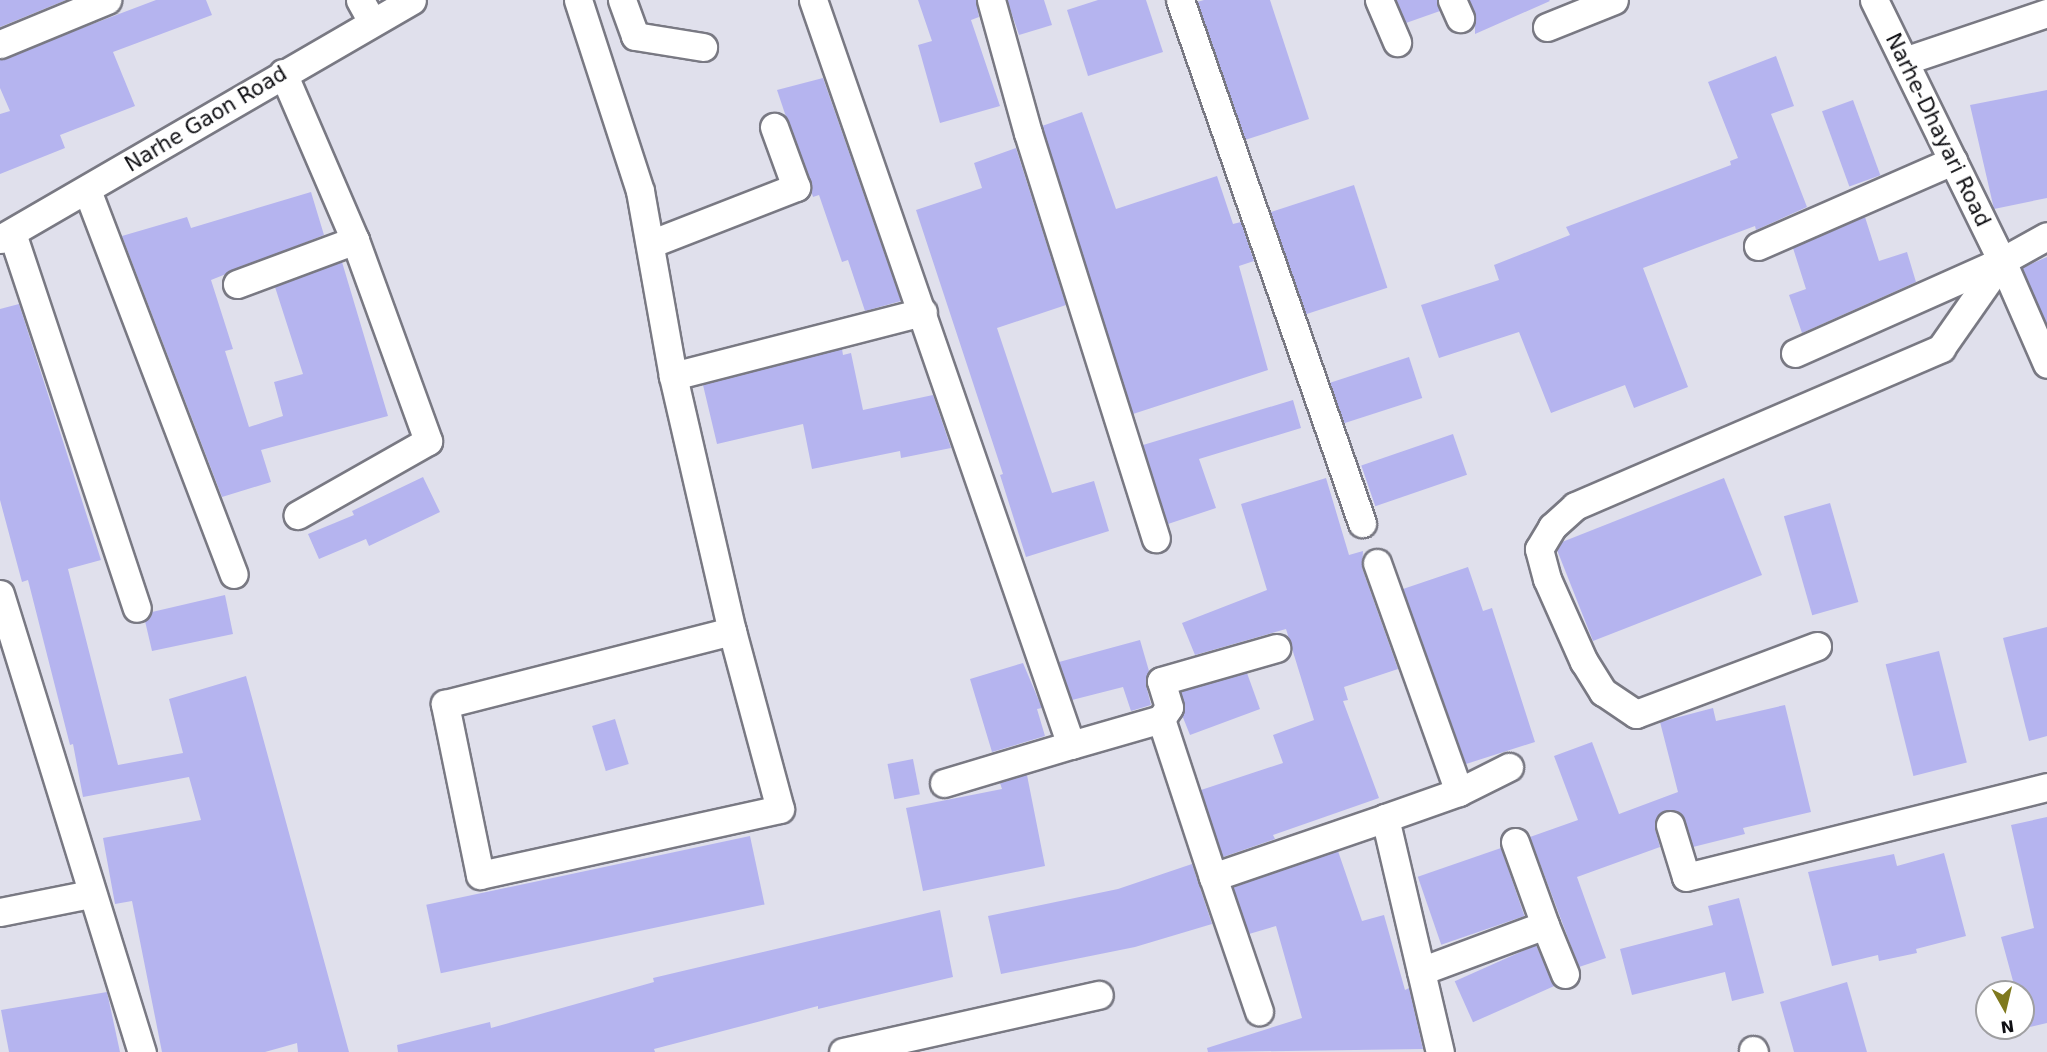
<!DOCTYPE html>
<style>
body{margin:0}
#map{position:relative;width:2047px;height:1052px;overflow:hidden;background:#e0e0ec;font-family:"DejaVu Sans",sans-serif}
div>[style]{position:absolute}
.building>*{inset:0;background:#b5b4ef;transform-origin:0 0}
.roads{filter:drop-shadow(2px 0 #797983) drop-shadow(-2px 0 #797983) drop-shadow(0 2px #797983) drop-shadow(0 -2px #797983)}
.minor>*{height:27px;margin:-13.5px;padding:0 13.5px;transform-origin:13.5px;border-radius:13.5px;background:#fff}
span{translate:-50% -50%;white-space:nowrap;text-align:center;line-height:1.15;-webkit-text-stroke:5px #fff;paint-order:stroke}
.street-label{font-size:21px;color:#0f0f13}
.north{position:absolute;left:1975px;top:980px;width:60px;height:60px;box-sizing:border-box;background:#fff;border:2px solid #9f9fa1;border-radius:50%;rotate:172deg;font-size:16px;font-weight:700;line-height:24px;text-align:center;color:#0f0f13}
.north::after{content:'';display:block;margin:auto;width:21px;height:27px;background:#7f791e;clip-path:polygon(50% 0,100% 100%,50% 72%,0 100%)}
</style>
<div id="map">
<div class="building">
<i style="clip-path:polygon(0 0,66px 0,0 27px)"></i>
<i style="clip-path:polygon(156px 0,206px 0,212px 15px,113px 52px,135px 106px,60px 135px,65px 148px,0 174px,0 114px,10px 111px,0 88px,0 59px)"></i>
<i style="clip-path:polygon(918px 0,976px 0,979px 17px,971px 20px,1000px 106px,940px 123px,918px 45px,932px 41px)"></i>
<i style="clip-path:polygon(1007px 0,1044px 0,1052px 25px,1019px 35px)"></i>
<i style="clip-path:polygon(1098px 0,1146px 0,1163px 52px,1088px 76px,1067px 10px)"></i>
<i style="clip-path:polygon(1204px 0,1270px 0,1309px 119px,1245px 140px,1197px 2px)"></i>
<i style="clip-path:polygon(1396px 0,1437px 0,1440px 11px,1406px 23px)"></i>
<i style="clip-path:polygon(1469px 0,1549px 0,1550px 1px,1475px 34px,1475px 12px)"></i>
<i style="clip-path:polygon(1776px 56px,1794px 106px,1771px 114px,1807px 207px,1756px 230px,1755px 226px,1643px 268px,1688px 387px,1634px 408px,1625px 385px,1551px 413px,1519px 332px,1439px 358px,1421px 305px,1499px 280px,1494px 265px,1570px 235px,1566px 227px,1731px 165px,1730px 161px,1738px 158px,1708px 82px)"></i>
<i style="clip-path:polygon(823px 78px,901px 301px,865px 311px,848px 260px,842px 262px,819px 195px,813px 197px,777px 90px)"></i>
<i style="clip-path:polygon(2047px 90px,2047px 198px,1994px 209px,1970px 105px)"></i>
<i style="left:1853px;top:100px;width:80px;height:33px;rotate:70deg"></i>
<i style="clip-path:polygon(1082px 112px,1116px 209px,1217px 176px,1233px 224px,1241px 222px,1254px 261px,1239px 266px,1268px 370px,1133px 414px,1042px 126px)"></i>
<i style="clip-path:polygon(1016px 148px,1066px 305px,997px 328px,1052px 493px,1094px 481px,1109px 531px,1026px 557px,1000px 475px,1003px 474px,916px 210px,982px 188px,974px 163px)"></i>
<i style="left:1354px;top:185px;width:108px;height:88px;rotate:72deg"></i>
<i style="clip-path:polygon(311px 192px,324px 235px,211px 280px,233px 349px,225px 351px,249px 427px,283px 416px,274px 382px,303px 374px,275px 287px,342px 262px,388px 416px,261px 450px,271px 482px,222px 497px,122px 236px,187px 217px,191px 228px)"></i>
<i style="clip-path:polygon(1865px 217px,1879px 261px,1907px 252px,1916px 282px,1802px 333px,1789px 295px,1806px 289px,1793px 248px)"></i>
<i style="clip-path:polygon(2047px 257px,2047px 325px,2022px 268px)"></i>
<i style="clip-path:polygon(19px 304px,101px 560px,68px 569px,118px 765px,183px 753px,169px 699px,246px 676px,349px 1052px,298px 1052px,297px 1043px,265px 1052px,162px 1052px,132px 901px,115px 904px,103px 838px,201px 820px,189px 777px,83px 797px,73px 744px,70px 745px,28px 580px,22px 582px,0 500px,0 309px)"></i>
<i style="clip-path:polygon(842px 349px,843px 355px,851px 353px,863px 410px,933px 395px,951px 448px,901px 458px,900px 451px,812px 469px,803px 424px,717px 444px,703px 385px)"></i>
<i style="left:1409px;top:357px;width:43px;height:83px;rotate:72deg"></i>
<i style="clip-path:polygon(1293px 400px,1301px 428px,1199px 459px,1216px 508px,1168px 524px,1143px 445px)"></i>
<i style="left:1453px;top:434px;width:43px;height:97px;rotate:71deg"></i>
<i style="clip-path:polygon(423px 477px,440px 512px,369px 546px,366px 539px,319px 559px,308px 534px,354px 515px,352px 511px)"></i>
<i style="clip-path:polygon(1326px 478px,1349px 555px,1363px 551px,1362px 568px,1398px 669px,1344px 687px,1348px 700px,1343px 701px,1379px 798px,1273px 835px,1275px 839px,1223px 857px,1201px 790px,1283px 763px,1273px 735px,1314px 720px,1286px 629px,1195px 655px,1182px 623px,1267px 590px,1241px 504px)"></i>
<i style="clip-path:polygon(1724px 478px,1762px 575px,1593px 641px,1557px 550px,1562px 542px)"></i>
<i style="left:1830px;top:503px;width:103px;height:48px;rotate:74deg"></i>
<i style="clip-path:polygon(1468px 567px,1483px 611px,1492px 608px,1535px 742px,1466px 764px,1403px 589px)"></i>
<i style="clip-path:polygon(225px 595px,233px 634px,152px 651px,145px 621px,152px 612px)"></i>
<i style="clip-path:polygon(2047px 627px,2047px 736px,2029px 741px,2003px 638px)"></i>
<i style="clip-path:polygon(1140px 640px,1149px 671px,1146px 685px,1151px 705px,1131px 711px,1123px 687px,1072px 700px,1059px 662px)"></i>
<i style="left:1939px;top:651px;width:115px;height:55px;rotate:76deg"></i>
<i style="clip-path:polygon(1023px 663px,1042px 708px,1037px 709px,1045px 736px,992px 752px,970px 679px)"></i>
<i style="clip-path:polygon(1247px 673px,1260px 709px,1190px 735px,1182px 715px,1181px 692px)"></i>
<i style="clip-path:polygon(1785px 705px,1811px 812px,1743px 828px,1745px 834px,1693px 847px,1681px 814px,1673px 810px,1659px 814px,1655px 829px,1660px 847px,1577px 877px,1606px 958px,1579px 967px,1530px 837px,1578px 820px,1554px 756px,1592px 742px,1619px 814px,1678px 792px,1660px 722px,1713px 708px,1716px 721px)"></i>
<i style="left:615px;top:719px;width:47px;height:24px;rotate:73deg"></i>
<i style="left:913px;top:759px;width:36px;height:26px;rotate:79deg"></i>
<i style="clip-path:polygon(1027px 775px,1045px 866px,923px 891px,906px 808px,1002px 789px,1000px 783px)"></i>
<i style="clip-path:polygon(2047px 817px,2047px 1023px,2026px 1028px,2023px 992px,2016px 992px,2001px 937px,2034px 928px,2011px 825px)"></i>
<i style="left:750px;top:836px;width:70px;height:331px;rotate:78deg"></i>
<i style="left:1501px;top:848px;width:72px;height:88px;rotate:71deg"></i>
<i style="clip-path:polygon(1338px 851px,1362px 921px,1384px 915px,1405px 990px,1409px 988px,1423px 1049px,1208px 1052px,1207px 1048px,1302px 1018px,1276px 926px,1249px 934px,1233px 887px)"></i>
<i style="clip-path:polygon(1944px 853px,1966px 936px,1916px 949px,1917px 953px,1879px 961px,1878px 955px,1832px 966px,1808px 872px,1894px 854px,1897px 866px)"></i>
<i style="clip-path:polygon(1192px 864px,1212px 924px,1135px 947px,1001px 974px,988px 916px,1118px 889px)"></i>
<i style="clip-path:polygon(1739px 898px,1764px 993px,1732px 1001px,1725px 972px,1632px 995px,1620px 949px,1713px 925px,1708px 906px)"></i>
<i style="clip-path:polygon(940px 910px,953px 977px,818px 1009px,818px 1006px,654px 1049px,655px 1052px,398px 1052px,397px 1045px,490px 1022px,491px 1028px,654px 982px,653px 978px)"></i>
<i style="left:1536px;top:945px;width:45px;height:89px;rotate:66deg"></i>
<i style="clip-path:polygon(1847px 982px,1867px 1052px,1794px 1052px,1780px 1002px)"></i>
<i style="clip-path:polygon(107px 992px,120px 1052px,9px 1052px,1px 1010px)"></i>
</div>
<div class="roads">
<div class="minor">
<i style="left:360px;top:0;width:25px;rotate:61deg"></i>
<i style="left:578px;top:0;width:201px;rotate:72deg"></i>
<i style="left:640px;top:191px;width:188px;rotate:79.9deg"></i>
<i style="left:673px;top:376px;width:262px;rotate:77deg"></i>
<i style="left:622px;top:0;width:38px;rotate:70deg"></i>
<i style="left:635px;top:36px;width:69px;rotate:9.2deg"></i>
<i style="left:813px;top:0;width:788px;rotate:70.9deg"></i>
<i style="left:1071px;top:745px;width:94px;rotate:-16.1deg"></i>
<i style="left:1161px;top:719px;width:14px;rotate:-56deg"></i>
<i style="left:1169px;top:707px;width:27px;rotate:-107deg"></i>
<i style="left:1161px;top:681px;width:120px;rotate:-16deg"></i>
<i style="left:991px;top:0;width:138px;rotate:74.5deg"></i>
<i style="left:1028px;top:133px;width:425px;rotate:72.5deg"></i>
<i style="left:1180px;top:0;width:554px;rotate:70.81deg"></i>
<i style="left:1379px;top:0;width:46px;rotate:66.8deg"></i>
<i style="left:1452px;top:0;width:20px;rotate:66deg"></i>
<i style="left:1874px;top:0;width:291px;rotate:63.9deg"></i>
<i style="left:2002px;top:261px;width:112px;rotate:66.4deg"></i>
<i style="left:1547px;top:27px;width:72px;rotate:-21.9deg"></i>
<i style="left:0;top:44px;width:116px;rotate:-22.4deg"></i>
<i style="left:1904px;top:61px;width:151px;rotate:-18.6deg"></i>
<i style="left:283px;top:73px;width:182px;rotate:66.7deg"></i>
<i style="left:355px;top:240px;width:214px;rotate:70deg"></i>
<i style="left:428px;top:441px;width:150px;rotate:150.4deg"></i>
<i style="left:87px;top:190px;width:411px;rotate:69.1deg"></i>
<i style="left:12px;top:233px;width:395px;rotate:71.6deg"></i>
<i style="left:0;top:239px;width:476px;rotate:-30.1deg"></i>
<i style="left:650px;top:244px;width:157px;rotate:-21.3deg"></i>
<i style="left:796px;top:187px;width:64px;rotate:-110.1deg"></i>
<i style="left:1758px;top:246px;width:213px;rotate:-23.6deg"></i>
<i style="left:237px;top:284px;width:126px;rotate:-20.4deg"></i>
<i style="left:1795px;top:353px;width:227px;rotate:-24deg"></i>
<i style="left:2002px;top:261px;width:51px;rotate:-29.1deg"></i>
<i style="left:673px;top:376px;width:258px;rotate:-14.4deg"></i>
<i style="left:1377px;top:563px;width:243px;rotate:70.3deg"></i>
<i style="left:0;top:594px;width:480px;rotate:72.8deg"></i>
<i style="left:732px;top:631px;width:184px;rotate:74.9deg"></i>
<i style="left:780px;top:809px;width:307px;rotate:167.6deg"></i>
<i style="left:480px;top:875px;width:175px;rotate:-101.6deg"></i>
<i style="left:445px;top:704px;width:296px;rotate:-14.3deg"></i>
<i style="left:1817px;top:646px;width:193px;rotate:159.4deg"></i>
<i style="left:1636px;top:714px;width:40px;rotate:-146deg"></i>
<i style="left:1603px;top:692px;width:36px;rotate:-122deg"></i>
<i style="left:1584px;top:662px;width:91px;rotate:-114deg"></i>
<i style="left:1547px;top:579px;width:31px;rotate:-105deg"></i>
<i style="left:1539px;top:549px;width:26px;rotate:-59deg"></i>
<i style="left:1552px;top:527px;width:31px;rotate:-42deg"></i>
<i style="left:1575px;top:506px;width:399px;rotate:-23.3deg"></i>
<i style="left:1941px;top:348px;width:106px;rotate:-55deg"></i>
<i style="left:1161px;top:719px;width:166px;rotate:71.8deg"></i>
<i style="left:1213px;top:877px;width:182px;rotate:-18.9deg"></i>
<i style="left:1385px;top:818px;width:240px;rotate:76.8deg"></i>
<i style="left:944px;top:783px;width:133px;rotate:-16.7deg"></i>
<i style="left:1385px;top:818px;width:78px;rotate:-19.4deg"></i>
<i style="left:1459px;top:792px;width:56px;rotate:-26.6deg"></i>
<i style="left:1670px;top:825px;width:54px;rotate:72.9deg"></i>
<i style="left:1686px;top:877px;width:372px;rotate:-14deg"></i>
<i style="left:1515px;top:842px;width:88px;rotate:70.1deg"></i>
<i style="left:1213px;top:877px;width:142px;rotate:71.1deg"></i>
<i style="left:0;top:912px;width:92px;rotate:-11.3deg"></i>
<i style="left:1421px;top:971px;width:132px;rotate:-20.4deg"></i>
<i style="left:1545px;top:925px;width:53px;rotate:67.8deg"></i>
<i style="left:1753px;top:1050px;width:2px;rotate:63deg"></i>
<i style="left:843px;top:1052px;width:262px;rotate:-12.6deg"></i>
</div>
</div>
<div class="street-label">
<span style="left:206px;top:119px;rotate:-31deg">Narhe Gaon Road</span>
<span style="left:1938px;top:130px;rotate:64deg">Narhe-Dhayari Road</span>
</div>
<div class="north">N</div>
</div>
